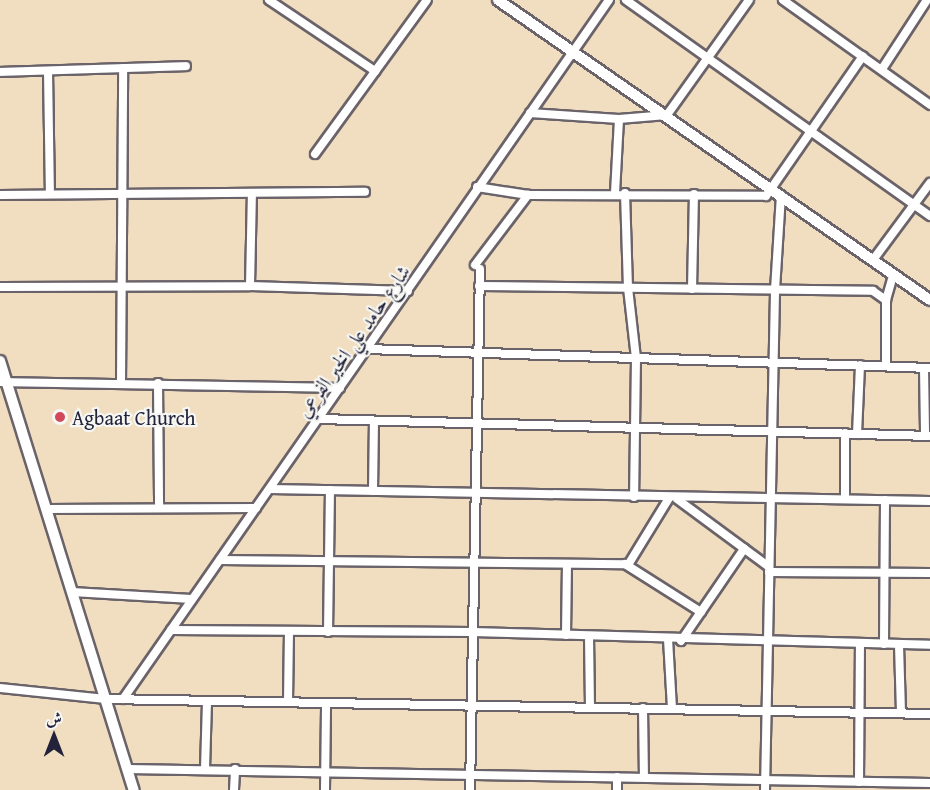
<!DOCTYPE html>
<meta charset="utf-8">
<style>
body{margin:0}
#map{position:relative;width:930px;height:790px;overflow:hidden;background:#f1ddbf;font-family:"Gentium Book Plus",Amiri,serif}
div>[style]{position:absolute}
.roads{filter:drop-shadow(2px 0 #6a6369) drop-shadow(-2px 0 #6a6369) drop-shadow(0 2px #6a6369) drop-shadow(0 -2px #6a6369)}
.minor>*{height:8px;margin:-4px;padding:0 4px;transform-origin:4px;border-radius:4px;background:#fff}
.major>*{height:10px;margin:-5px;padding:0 5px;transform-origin:5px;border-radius:5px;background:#fff}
.dots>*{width:16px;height:16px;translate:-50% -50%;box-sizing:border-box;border:3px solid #f6f6f2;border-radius:50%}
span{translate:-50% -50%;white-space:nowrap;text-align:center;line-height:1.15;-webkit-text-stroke:4.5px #f6f6f2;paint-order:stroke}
.street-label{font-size:20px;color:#22223b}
.poi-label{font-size:20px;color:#22223b}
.left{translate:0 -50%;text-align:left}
.north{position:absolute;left:24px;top:706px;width:60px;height:60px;-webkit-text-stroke:4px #f6f6f2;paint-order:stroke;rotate:0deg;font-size:16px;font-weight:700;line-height:24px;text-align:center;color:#22223b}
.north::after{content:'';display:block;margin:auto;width:21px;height:27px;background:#22223b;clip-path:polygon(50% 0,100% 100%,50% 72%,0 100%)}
</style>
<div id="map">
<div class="roads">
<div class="minor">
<i style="left:269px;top:0;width:128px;rotate:33.8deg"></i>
<i style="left:626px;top:0;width:373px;rotate:35.4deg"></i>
<i style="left:783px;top:0;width:181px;rotate:35.5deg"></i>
<i style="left:882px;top:69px;width:82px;rotate:-56.9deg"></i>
<i style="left:48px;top:71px;width:123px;rotate:89.1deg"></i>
<i style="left:0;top:72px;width:186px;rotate:-1.8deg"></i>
<i style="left:530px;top:113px;width:89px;rotate:3.9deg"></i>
<i style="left:619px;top:119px;width:48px;rotate:-4.8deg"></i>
<i style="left:667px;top:115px;width:141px;rotate:-54.5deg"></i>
<i style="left:315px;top:154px;width:190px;rotate:-54deg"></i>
<i style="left:477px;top:187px;width:52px;rotate:8.9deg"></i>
<i style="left:528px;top:195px;width:238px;rotate:0.2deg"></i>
<i style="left:766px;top:196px;width:170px;rotate:-55.3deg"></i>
<i style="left:615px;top:193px;width:74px;rotate:-86.9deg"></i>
<i style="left:625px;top:193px;width:95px;rotate:88.2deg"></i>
<i style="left:628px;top:288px;width:70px;rotate:83.5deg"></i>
<i style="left:636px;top:358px;width:139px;rotate:90.8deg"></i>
<i style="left:0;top:195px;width:365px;rotate:-0.5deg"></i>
<i style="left:873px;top:260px;width:96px;rotate:-53.5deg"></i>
<i style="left:475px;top:265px;width:88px;rotate:-52.9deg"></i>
<i style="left:250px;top:286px;width:93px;rotate:-88.8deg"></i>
<i style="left:479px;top:286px;width:394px;rotate:0.7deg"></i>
<i style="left:873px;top:291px;width:16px;rotate:35deg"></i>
<i style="left:0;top:287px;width:250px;rotate:-0.2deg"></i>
<i style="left:250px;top:286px;width:158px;rotate:1.8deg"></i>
<i style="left:692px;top:289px;width:95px;rotate:-88.8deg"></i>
<i style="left:367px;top:349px;width:563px;rotate:1.93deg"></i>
<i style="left:886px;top:366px;width:66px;rotate:-90deg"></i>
<i style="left:886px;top:300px;width:26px;rotate:-74deg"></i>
<i style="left:924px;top:368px;width:67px;rotate:89.1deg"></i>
<i style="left:0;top:382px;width:340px;rotate:1deg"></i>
<i style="left:121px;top:382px;width:314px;rotate:-89.6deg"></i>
<i style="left:158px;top:383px;width:124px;rotate:89.5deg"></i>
<i style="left:319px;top:419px;width:611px;rotate:1.59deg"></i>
<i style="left:857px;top:434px;width:69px;rotate:-87.5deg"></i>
<i style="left:270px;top:489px;width:660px;rotate:1.04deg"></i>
<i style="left:373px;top:491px;width:70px;rotate:-89.2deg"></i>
<i style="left:677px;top:499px;width:113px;rotate:36.4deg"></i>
<i style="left:845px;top:499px;width:66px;rotate:-90deg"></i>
<i style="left:47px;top:509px;width:209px;rotate:-0.3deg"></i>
<i style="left:220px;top:560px;width:405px;rotate:0.6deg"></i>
<i style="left:625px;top:564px;width:90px;rotate:32.3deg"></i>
<i style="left:628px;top:565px;width:79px;rotate:-58.5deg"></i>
<i style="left:769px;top:572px;width:161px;rotate:0.4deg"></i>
<i style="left:72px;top:592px;width:120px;rotate:3.3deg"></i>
<i style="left:171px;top:630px;width:302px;rotate:0.4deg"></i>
<i style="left:473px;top:632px;width:457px;rotate:1.6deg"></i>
<i style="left:328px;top:632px;width:142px;rotate:-89.2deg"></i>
<i style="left:566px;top:635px;width:71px;rotate:-89.2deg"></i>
<i style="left:589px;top:636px;width:71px;rotate:89.2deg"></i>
<i style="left:668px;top:639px;width:70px;rotate:86.7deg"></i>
<i style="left:681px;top:641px;width:112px;rotate:-55.6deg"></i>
<i style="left:884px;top:644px;width:144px;rotate:-89.6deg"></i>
<i style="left:899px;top:645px;width:68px;rotate:88.3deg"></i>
<i style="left:0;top:688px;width:107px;rotate:5.9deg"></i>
<i style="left:106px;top:699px;width:824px;rotate:1.04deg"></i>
<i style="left:123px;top:699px;width:851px;rotate:-55.19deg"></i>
<i style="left:288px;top:702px;width:70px;rotate:-89.2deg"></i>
<i style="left:643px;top:708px;width:69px;rotate:89.2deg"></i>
<i style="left:128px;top:769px;width:802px;rotate:1deg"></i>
<i style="left:205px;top:769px;width:68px;rotate:-88.3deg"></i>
<i style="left:859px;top:782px;width:138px;rotate:-89.6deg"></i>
<i style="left:234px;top:790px;width:21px;rotate:-87deg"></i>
<i style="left:325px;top:790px;width:87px;rotate:-89.3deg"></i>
<i style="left:470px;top:790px;width:521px;rotate:-88.9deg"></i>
<i style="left:617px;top:790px;width:13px;rotate:-90deg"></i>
<i style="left:765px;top:790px;width:500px;rotate:-88.85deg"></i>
<i style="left:775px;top:290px;width:95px;rotate:-86.4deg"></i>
</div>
<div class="major">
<i style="left:498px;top:0;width:526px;rotate:34.78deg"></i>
<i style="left:0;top:361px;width:449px;rotate:72.7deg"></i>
</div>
</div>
<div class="dots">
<i style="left:60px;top:417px;background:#d1495b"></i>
</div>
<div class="street-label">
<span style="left:353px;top:341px;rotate:-55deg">شارع حامد علي الخير الفرعي</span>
</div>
<div class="poi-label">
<span class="left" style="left:72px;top:417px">Agbaat Church</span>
</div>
<div class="north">ش</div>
</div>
